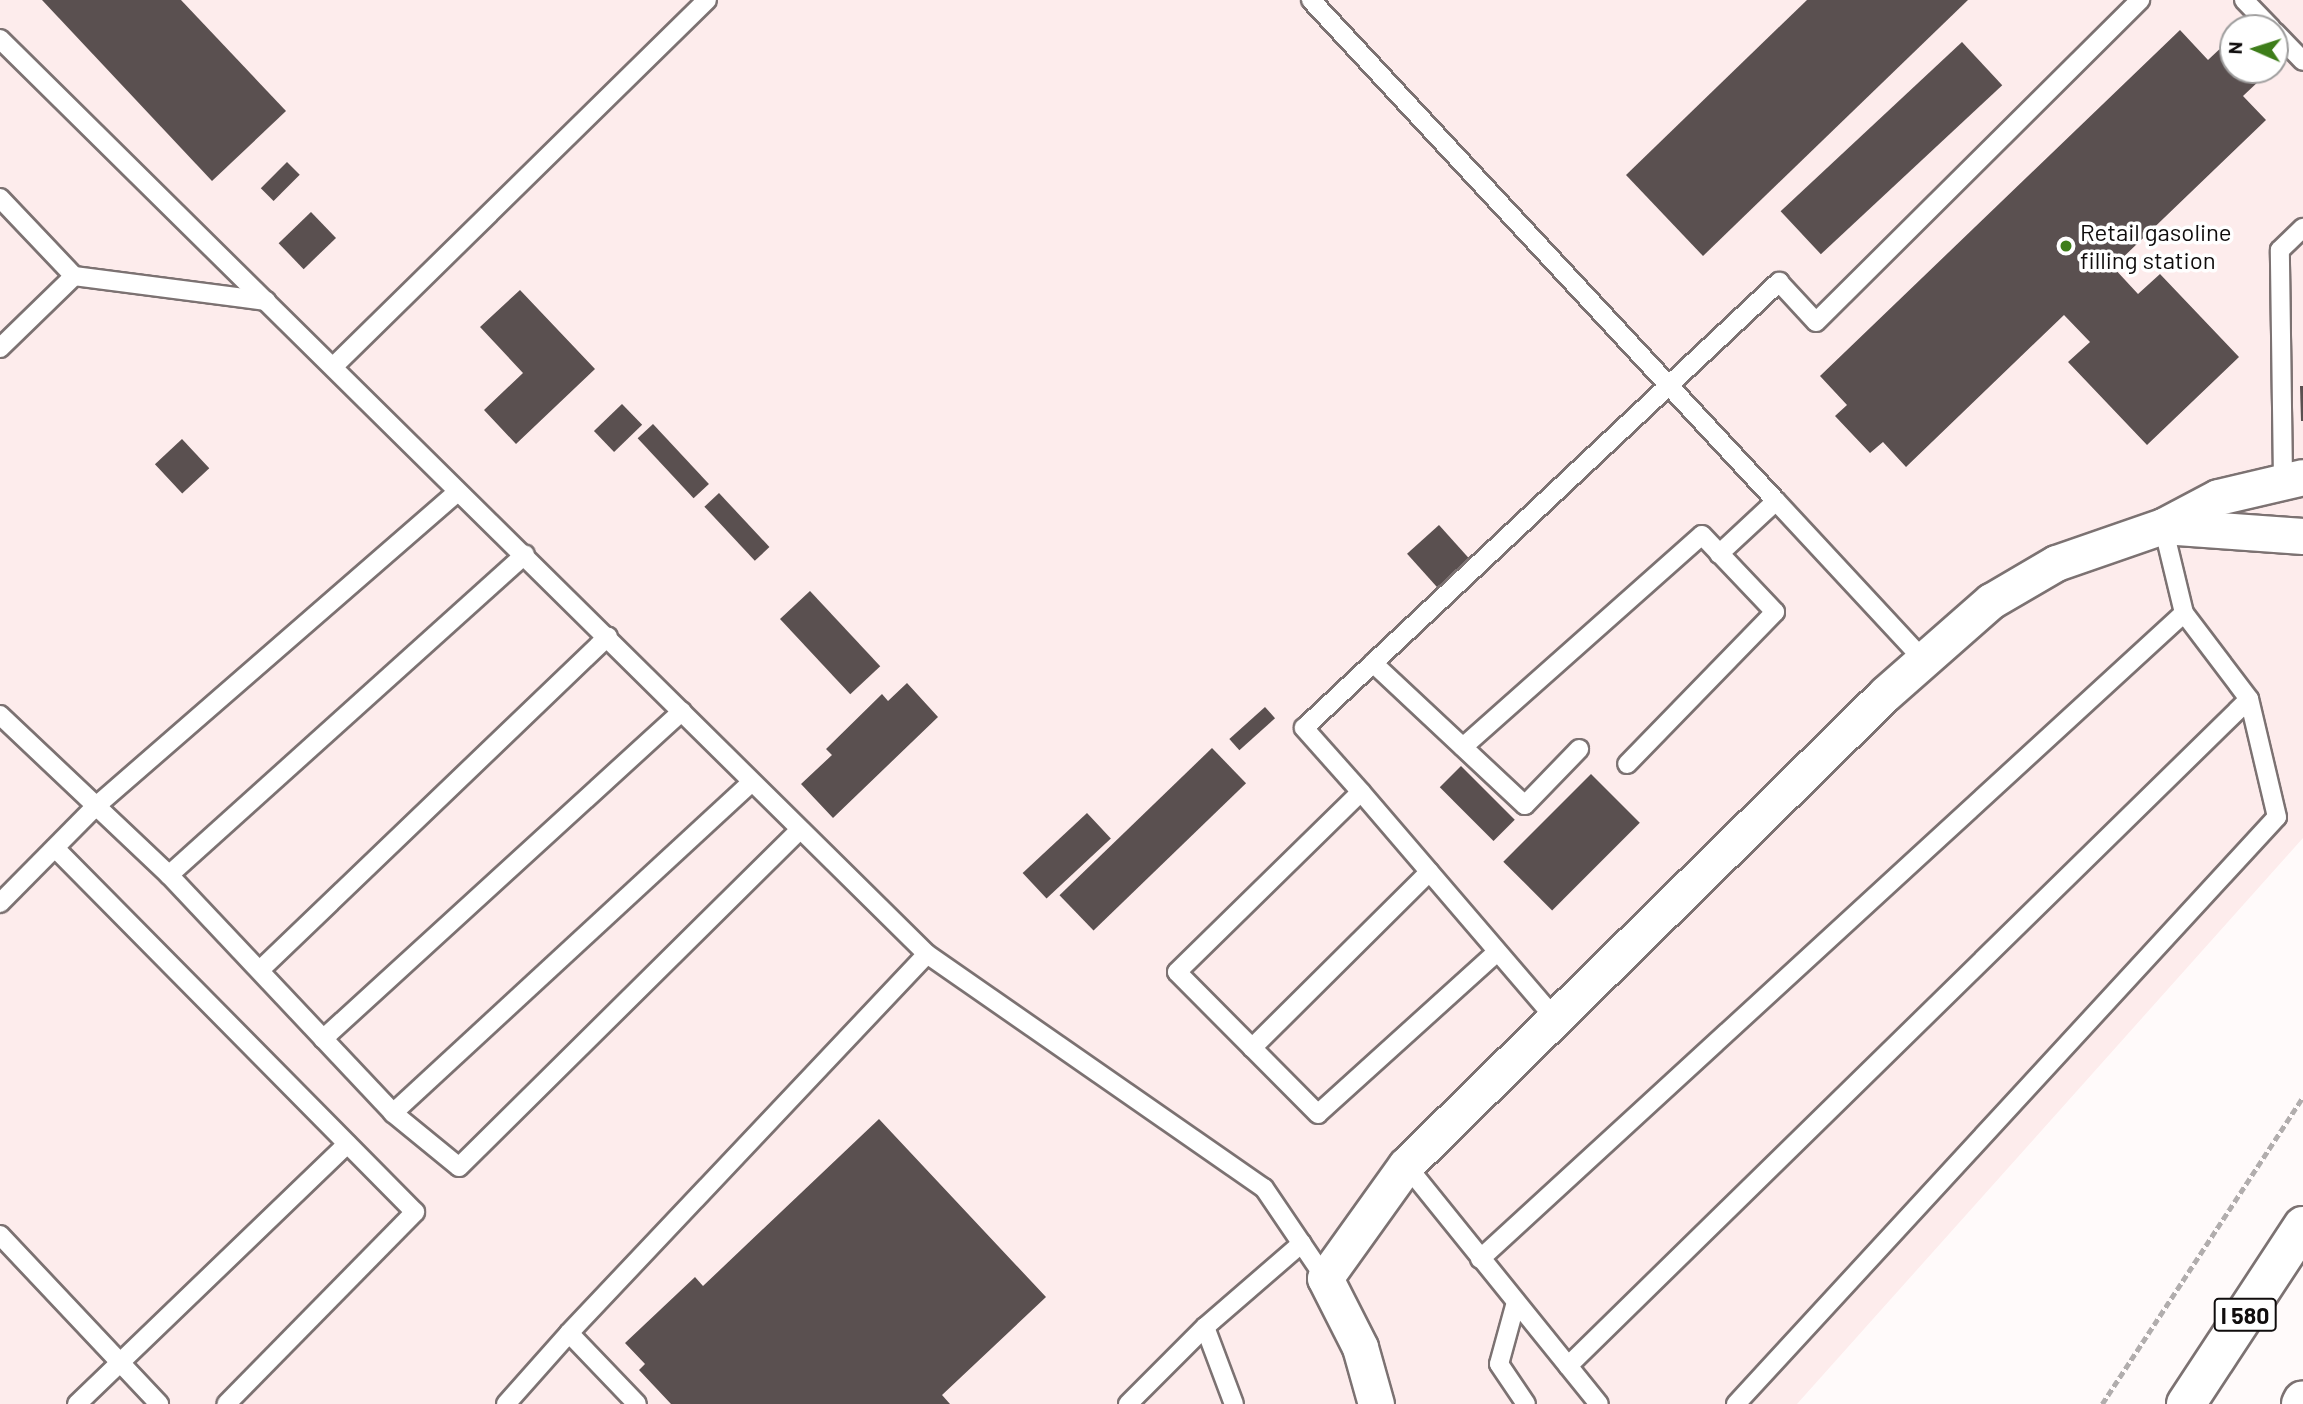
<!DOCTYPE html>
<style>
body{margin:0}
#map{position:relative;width:2303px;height:1404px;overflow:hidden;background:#fffafa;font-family:Barlow,sans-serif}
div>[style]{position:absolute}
.built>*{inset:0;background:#fdecec}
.building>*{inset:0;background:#5a5050;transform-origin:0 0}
.path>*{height:4.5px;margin-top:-2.25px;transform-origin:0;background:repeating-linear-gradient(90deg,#b1adad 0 7px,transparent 0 10.5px)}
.roads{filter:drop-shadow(2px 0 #7c7272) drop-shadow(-2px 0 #7c7272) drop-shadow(0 2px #7c7272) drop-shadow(0 -2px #7c7272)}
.service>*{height:18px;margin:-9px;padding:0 9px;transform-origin:9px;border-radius:9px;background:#fff}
.minor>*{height:35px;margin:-17.5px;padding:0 17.5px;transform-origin:17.5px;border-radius:17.5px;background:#fff}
.motorway>*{height:38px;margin:-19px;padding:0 19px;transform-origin:19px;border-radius:19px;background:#fff}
.dots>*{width:19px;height:19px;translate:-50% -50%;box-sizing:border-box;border:4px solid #fff;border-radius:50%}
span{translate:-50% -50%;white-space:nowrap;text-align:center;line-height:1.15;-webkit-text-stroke:7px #fff;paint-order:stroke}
.shield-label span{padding:2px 5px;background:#fff;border:2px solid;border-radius:5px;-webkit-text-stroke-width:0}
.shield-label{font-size:23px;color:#100d0d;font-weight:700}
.poi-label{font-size:24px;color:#100d0d}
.left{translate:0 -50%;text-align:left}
.north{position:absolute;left:2219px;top:14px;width:70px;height:70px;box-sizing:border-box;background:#fff;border:2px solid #9f9e9e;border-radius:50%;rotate:273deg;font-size:19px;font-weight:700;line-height:28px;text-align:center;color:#100d0d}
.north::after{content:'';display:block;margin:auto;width:24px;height:32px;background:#3e7d1a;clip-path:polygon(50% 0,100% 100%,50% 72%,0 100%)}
</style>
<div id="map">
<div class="built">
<i style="clip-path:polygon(evenodd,0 0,2303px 0,2303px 838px,1797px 1404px,0 1404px,0 0,2233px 28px,2275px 28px,2275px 70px,2233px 70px,2233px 28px)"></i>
</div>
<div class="building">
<i style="clip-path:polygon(42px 0,181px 0,286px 111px,212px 181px)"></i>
<i style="clip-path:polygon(1807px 0,1968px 0,1703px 256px,1626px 175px)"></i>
<i style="clip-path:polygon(2180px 30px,2208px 60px,2225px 44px,2233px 53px,2233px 70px,2250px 70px,2260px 80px,2243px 96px,2266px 120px,2113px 267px,2138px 294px,2160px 274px,2239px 357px,2147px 445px,2068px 362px,2090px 342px,2064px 315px,1906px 467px,1883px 442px,1870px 453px,1835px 416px,1847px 405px,1820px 376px)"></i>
<i style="left:1962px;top:42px;width:59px;height:248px;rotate:47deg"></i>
<i style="left:287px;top:162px;width:18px;height:37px;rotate:45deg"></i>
<i style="left:311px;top:212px;width:36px;height:45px;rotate:46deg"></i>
<i style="clip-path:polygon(520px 290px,595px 369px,516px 444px,484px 410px,523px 373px,480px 327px)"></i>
<i style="clip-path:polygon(2300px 386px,2303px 386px,2303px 421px,2301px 421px)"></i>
<i style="left:622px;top:404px;width:29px;height:39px;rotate:46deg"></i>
<i style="left:653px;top:424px;width:82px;height:21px;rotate:47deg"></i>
<i style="left:182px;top:439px;width:40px;height:37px;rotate:47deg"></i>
<i style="left:719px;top:493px;width:74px;height:20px;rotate:47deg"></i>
<i style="left:1439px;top:525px;width:45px;height:43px;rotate:48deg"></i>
<i style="left:810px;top:591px;width:103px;height:41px;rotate:47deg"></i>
<i style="clip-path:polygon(907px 683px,938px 717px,833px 818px,801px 784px,832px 755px,826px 749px,882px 694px,888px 701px)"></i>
<i style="left:1265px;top:707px;width:15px;height:48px;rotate:48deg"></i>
<i style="left:1212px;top:748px;width:49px;height:212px;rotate:46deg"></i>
<i style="left:1461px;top:766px;width:76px;height:30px;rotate:45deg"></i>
<i style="left:1591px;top:774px;width:69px;height:124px;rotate:45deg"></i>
<i style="left:1087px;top:813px;width:35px;height:88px;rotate:47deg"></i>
<i style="clip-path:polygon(879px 1119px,1046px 1297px,942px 1395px,950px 1404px,671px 1404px,639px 1370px,645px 1364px,625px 1343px,695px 1277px,703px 1286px)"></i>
</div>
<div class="path">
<i style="left:2102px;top:1404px;width:367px;rotate:-56.8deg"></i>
</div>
<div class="roads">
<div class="service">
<i style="left:1311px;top:0;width:684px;rotate:47.13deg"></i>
<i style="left:2244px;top:0;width:39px;rotate:46deg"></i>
<i style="left:2275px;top:32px;width:40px;rotate:46deg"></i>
<i style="left:0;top:39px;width:1303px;rotate:44.63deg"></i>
<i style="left:927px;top:954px;width:410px;rotate:34.8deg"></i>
<i style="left:1264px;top:1188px;width:109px;rotate:55.9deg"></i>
<i style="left:0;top:198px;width:108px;rotate:46.5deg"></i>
<i style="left:74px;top:276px;width:194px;rotate:7.4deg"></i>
<i style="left:0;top:348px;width:103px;rotate:-44.2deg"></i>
<i style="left:335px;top:365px;width:521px;rotate:-44.46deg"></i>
<i style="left:2283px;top:478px;width:228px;rotate:-90.8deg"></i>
<i style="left:2280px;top:250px;width:32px;rotate:-44deg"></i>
<i style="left:1719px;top:554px;width:78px;rotate:-42.9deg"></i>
<i style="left:1776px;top:501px;width:214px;rotate:47.1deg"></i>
<i style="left:1373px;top:663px;width:208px;rotate:43.1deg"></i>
<i style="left:1525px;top:805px;width:78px;rotate:-46deg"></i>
<i style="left:0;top:715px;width:233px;rotate:43.4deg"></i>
<i style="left:169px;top:875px;width:327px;rotate:46.7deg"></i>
<i style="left:393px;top:1113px;width:486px;rotate:-42.7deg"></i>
<i style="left:1463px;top:747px;width:319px;rotate:-41.6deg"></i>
<i style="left:1702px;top:535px;width:106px;rotate:46.5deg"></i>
<i style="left:1775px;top:612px;width:212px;rotate:134.2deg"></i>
<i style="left:1361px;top:792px;width:86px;rotate:-131.7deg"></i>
<i style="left:1304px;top:728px;width:652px;rotate:-43.2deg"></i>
<i style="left:1779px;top:282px;width:54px;rotate:47.2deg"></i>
<i style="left:1816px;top:322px;width:457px;rotate:-44.8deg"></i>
<i style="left:55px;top:848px;width:512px;rotate:45.32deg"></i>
<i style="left:415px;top:1212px;width:269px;rotate:134.5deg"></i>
<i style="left:169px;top:875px;width:479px;rotate:-42deg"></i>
<i style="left:0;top:903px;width:135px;rotate:-45.3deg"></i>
<i style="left:95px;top:807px;width:480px;rotate:-41deg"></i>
<i style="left:1497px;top:952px;width:241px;rotate:137.9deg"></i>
<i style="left:1318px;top:1114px;width:200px;rotate:-134.8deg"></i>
<i style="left:1177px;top:972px;width:257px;rotate:-44.4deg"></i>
<i style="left:1361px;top:792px;width:296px;rotate:49.4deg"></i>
<i style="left:260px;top:970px;width:482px;rotate:-43.8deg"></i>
<i style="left:323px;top:1039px;width:486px;rotate:-42.4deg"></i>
<i style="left:1252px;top:1048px;width:250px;rotate:-44.8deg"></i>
<i style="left:393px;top:1113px;width:85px;rotate:39.3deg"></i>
<i style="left:459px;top:1167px;width:479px;rotate:-44.7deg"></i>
<i style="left:1406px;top:1165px;width:307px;rotate:51.1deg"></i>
<i style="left:0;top:1235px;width:232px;rotate:46.7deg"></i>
<i style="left:1480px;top:1259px;width:955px;rotate:-42.54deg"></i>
<i style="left:1516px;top:1302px;width:64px;rotate:105.3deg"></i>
<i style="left:1499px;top:1364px;width:48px;rotate:56deg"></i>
<i style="left:1205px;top:1327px;width:128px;rotate:-40.9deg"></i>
<i style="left:569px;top:1333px;width:521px;rotate:-46.63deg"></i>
<i style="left:1568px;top:1366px;width:953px;rotate:-44.4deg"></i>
<i style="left:77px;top:1404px;width:375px;rotate:-43.9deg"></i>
<i style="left:506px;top:1404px;width:95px;rotate:-48.4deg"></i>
<i style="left:569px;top:1333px;width:98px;rotate:46.2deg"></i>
<i style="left:1128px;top:1404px;width:109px;rotate:-45deg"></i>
<i style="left:1205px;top:1327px;width:82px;rotate:69.4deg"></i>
<i style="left:1736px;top:1404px;width:798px;rotate:-47.34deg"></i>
<i style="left:2277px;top:817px;width:121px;rotate:-103.3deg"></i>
<i style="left:2249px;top:699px;width:108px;rotate:-127.1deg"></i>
<i style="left:2184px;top:613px;width:89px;rotate:-103.6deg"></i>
</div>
<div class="minor">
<i style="left:2163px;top:526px;width:140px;rotate:4.1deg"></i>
<i style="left:1376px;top:1404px;width:59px;rotate:-105.7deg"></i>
<i style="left:1360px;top:1347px;width:77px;rotate:-116.9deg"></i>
<i style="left:1325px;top:1278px;width:139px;rotate:-54.4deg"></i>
<i style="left:1406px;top:1165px;width:672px;rotate:-44.52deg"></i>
<i style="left:1885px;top:694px;width:141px;rotate:-41.3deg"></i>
<i style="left:1991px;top:601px;width:75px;rotate:-30.3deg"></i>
<i style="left:2056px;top:563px;width:113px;rotate:-19.1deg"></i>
<i style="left:2163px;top:526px;width:62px;rotate:-27.8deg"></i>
<i style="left:2218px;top:497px;width:87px;rotate:-13.2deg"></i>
</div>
<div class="motorway">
<i style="left:2186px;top:1404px;width:213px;rotate:-56.7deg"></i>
<i style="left:2301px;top:1404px;width:4px;rotate:-63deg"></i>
</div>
</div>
<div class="dots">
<i style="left:2066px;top:246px;background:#3e7d1a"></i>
</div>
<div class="shield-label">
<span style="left:2245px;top:1315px">I 580</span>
</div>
<div class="poi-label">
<span class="left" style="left:2080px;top:246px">Retail gasoline<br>filling station</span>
</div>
<div class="north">N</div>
</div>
